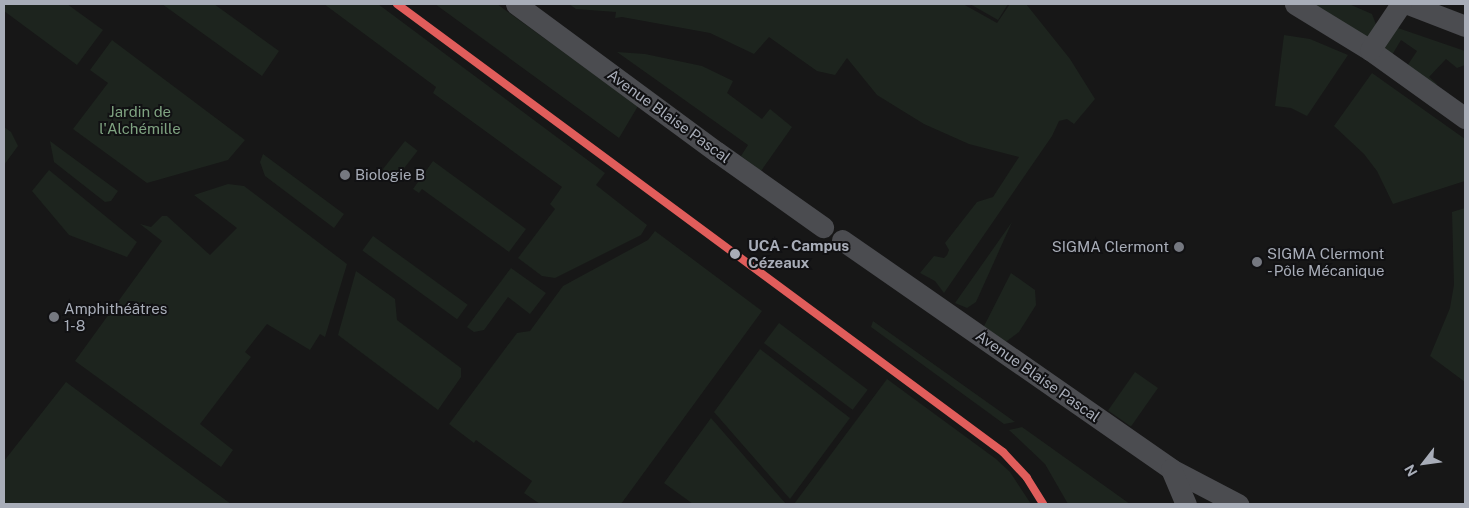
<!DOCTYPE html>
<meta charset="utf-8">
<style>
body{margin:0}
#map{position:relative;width:1469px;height:508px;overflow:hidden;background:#171717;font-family:"Public Sans",sans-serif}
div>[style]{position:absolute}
.green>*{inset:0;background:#1d241e;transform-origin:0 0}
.minor>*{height:21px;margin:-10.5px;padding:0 10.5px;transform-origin:10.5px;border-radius:10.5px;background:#4b4c50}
.tram-1>*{height:8px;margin:-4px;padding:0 4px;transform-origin:4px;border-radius:4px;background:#e15d5b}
.dots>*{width:14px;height:14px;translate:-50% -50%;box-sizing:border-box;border:2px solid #111113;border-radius:50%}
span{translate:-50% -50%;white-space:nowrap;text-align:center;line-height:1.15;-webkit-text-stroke:4px #111113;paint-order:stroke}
.park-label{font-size:15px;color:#7fa381}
.street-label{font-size:15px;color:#a8adb8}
.poi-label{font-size:15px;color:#a8adb8}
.left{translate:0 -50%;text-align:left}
.right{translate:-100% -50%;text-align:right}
.stop-label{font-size:15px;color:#a8adb8;font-weight:700}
.frame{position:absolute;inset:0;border:5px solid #a8adb8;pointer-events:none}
.north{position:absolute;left:1399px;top:438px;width:50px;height:50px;-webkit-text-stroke:4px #111113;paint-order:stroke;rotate:240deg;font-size:14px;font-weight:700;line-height:20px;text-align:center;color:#a8adb8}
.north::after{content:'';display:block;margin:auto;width:18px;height:22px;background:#a8adb8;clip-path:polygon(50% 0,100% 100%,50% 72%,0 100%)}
</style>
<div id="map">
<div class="green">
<i style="clip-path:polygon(4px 4px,67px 4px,103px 30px,77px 65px,4px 11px)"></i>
<i style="clip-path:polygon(162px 4px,214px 4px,279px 51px,262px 76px)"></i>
<i style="clip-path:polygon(324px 4px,378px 4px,605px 173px,596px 185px,647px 225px,641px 235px,555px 278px,542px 276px,518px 258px,555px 209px,550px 204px,562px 187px,433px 93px,436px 87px)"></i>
<i style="clip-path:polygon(435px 4px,497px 4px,638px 106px,619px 138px)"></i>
<i style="clip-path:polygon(569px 4px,963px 4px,997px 23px,1010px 4px,1026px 4px,1070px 59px,1095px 99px,1074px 124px,1067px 119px,1059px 121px,1052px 136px,944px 293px,935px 281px,920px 273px,934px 256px,944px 258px,947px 255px,949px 250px,945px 243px,977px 202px,993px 197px,1019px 157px,969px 144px,924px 124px,877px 95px,847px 58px,835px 75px,817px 71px,769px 37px,754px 54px,710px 33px,622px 17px,615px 18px,616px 12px,576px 9px)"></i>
<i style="clip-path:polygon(970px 4px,1008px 4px,998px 20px)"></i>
<i style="clip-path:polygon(1308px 4px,1349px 4px,1372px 14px,1377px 27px,1363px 43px)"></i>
<i style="clip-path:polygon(1395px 27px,1465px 51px,1465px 65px,1457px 68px,1446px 59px,1429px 77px,1437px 84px,1436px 86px,1407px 66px,1417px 51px,1401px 40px,1392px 55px,1385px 50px,1383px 43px)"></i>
<i style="clip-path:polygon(1284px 35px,1310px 39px,1348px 55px,1307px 116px,1291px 108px,1275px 106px)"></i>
<i style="clip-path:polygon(112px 40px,245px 140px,228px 160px,147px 183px,73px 129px,108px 83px,90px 70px)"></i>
<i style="clip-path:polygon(617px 52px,645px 54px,702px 66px,733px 81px,727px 93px,762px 119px,770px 109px,792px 127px,761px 171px,741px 156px,748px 145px)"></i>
<i style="clip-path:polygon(1372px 73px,1465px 139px,1465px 181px,1393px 204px,1377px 171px,1364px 154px,1334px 126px)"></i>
<i style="clip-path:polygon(4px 127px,11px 132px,18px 146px,4px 165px)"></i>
<i style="clip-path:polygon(50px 141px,118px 191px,111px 201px,105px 202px,54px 162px)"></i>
<i style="left:405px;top:141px;width:16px;height:36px;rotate:38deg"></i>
<i style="clip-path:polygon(263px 154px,344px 214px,334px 228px,265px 176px,260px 162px)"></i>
<i style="clip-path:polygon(433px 161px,526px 229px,509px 252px,422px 189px,419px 193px,413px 189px)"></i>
<i style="clip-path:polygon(49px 170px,137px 242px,127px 257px,69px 235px,32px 191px)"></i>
<i style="clip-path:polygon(228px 184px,244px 186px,347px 264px,325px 337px,320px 334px,310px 350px,267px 324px,245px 352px,251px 357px,200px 424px,233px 450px,221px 467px,75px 361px,162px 241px,140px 224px,151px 227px,162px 216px,167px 216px,210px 255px,237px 228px,194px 195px)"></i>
<i style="clip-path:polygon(1465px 208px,1465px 382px,1430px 356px,1450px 308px,1454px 285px,1452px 212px)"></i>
<i style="clip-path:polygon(1012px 222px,976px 302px,967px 308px,955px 303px)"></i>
<i style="clip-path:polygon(655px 231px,762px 311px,621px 504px,540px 504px,524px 493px,532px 481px,476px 440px,474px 443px,449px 424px,517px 333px,530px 331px,563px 286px,648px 240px)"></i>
<i style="left:373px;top:236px;width:117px;height:18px;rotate:36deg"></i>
<i style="clip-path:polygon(511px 268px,546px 293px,530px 314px,508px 297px,484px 330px,474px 332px,467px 327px)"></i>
<i style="clip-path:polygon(356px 271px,395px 299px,397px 320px,461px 368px,461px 377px,438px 410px,338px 335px)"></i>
<i style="clip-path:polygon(1011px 273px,1035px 290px,1036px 305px,1019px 332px,1003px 344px,982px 330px)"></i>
<i style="clip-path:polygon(873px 321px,1015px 422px,1004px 424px,871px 327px)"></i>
<i style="left:779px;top:323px;width:111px;height:25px;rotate:37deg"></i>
<i style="clip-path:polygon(760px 349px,850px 418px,790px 499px,714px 412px)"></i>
<i style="left:1135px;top:372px;width:28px;height:47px;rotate:35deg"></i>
<i style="clip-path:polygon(887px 379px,996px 459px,1010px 472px,1031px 504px,794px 504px)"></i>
<i style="clip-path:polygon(66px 382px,167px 457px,231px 504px,4px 504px,4px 461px)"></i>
<i style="clip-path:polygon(711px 418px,786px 504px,693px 504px,664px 483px)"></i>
<i style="clip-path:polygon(1022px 427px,1130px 504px,1068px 504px,1045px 464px,1009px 430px)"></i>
</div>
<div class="minor">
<i style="left:516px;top:4px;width:250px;rotate:36.4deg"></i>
<i style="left:717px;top:152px;width:130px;rotate:35.3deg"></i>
<i style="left:1295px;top:4px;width:88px;rotate:31.5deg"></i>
<i style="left:1370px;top:50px;width:117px;rotate:35.6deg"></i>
<i style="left:1408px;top:4px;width:61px;rotate:21.1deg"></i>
<i style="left:1370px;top:50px;width:55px;rotate:-56deg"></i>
<i style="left:842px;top:240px;width:401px;rotate:34.8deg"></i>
<i style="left:1171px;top:469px;width:76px;rotate:27.6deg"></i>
<i style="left:1171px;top:469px;width:38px;rotate:67deg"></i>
</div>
<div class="tram-1">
<i style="left:397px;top:4px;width:754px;rotate:36.47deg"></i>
<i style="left:1003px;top:452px;width:35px;rotate:47deg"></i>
<i style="left:1027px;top:478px;width:31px;rotate:58deg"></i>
</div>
<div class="dots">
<i style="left:345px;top:175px;background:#757880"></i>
<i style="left:1179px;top:247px;background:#757880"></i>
<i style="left:735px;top:254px;background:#a8adb8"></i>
<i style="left:1257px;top:262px;background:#757880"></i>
<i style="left:54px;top:317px;background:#757880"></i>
</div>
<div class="park-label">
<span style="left:140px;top:120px">Jardin de<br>l'Alchémille</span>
</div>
<div class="street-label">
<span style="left:669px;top:116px;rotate:36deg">Avenue Blaise Pascal</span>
<span style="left:1038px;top:376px;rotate:35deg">Avenue Blaise Pascal</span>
</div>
<div class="poi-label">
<span class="left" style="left:355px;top:175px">Biologie B</span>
<span class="right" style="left:1169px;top:247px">SIGMA Clermont</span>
<span class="left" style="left:1267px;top:262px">SIGMA Clermont<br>- Pôle Mécanique</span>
<span class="left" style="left:64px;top:317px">Amphithéâtres<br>1-8</span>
</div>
<div class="stop-label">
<span class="left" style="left:748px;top:254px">UCA - Campus<br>Cézeaux</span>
</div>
<div class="frame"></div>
<div class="north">N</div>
</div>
